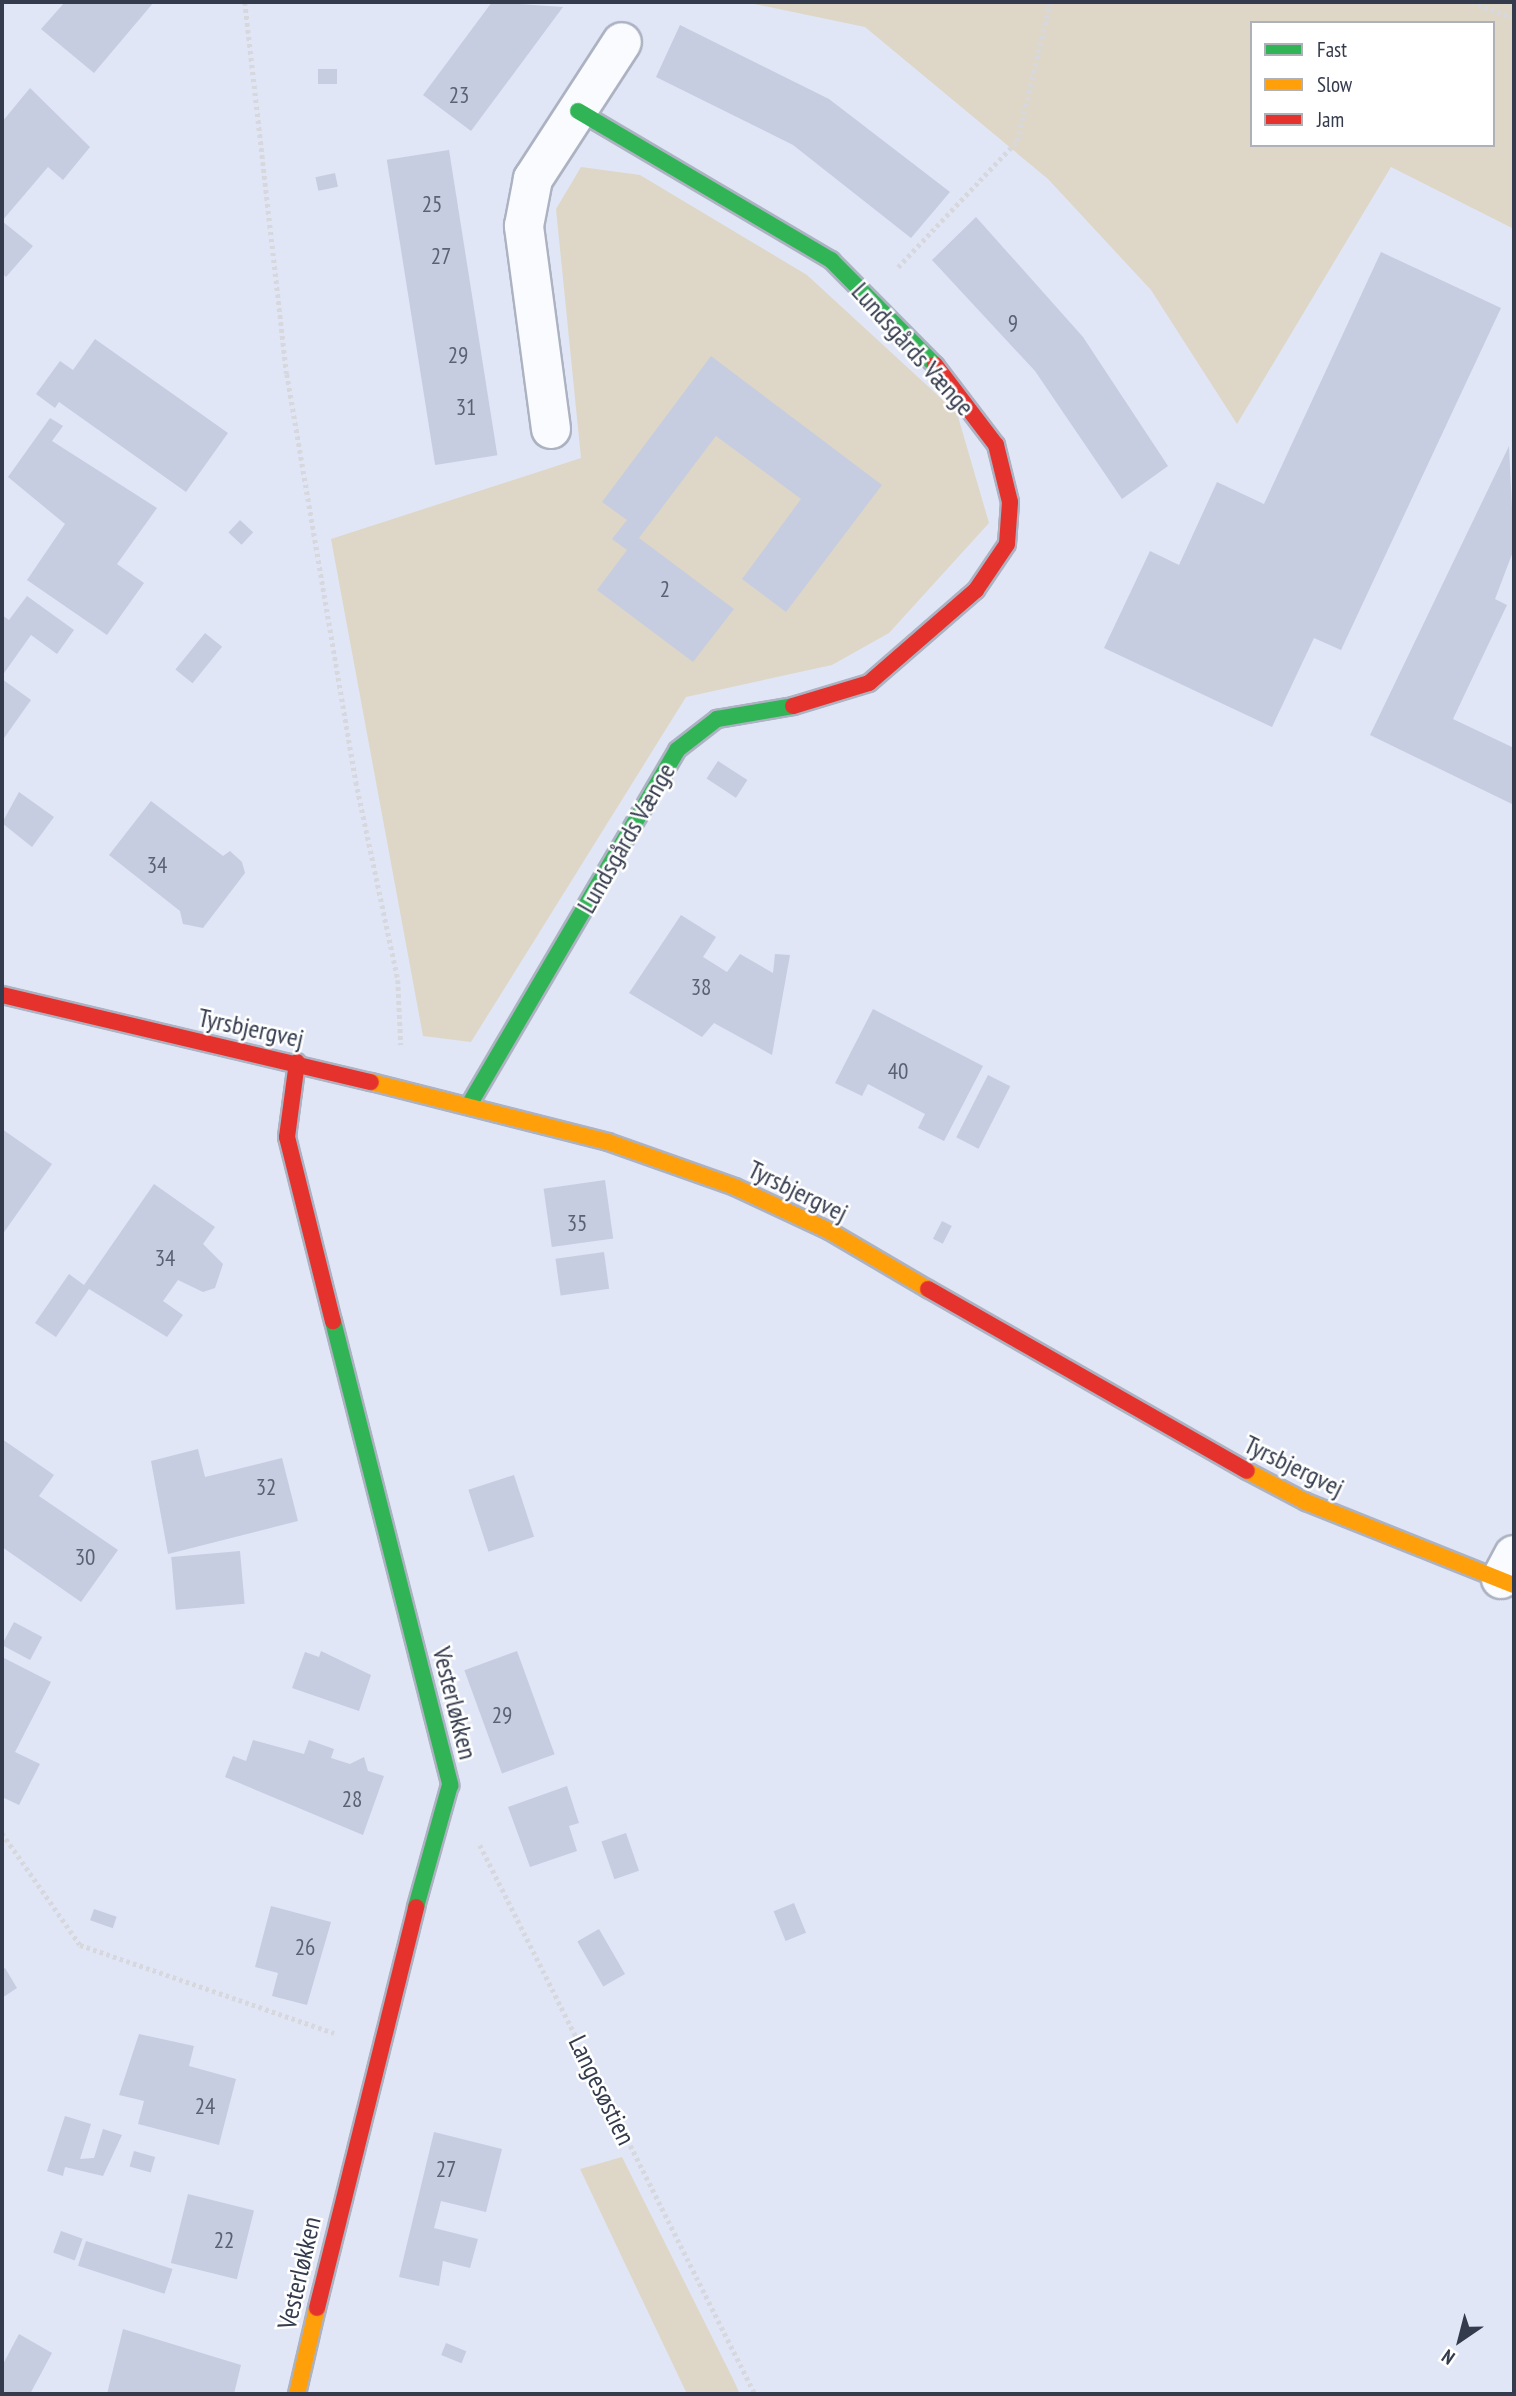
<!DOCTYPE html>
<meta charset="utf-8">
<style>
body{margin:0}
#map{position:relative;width:1516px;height:2396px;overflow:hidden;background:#e0e6f6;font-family:"PT Sans Narrow",sans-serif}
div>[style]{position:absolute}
.green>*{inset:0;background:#ded7c7}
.building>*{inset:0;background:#c6cde0;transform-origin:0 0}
.path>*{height:4.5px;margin-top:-2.25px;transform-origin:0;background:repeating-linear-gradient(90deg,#d7d8de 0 3.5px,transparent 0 7px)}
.roads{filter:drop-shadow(2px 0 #acb2c1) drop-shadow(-2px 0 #acb2c1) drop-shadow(0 2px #acb2c1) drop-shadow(0 -2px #acb2c1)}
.street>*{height:38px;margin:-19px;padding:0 19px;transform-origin:19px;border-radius:19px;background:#fafbfe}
.fast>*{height:16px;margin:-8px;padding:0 8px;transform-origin:8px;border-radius:8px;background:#30b455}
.slow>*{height:16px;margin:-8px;padding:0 8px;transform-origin:8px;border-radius:8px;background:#ff9f0a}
.jam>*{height:16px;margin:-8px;padding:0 8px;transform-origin:8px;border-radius:8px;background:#e5322d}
span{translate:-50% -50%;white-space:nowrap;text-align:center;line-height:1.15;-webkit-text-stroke:5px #fff;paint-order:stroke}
.number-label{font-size:23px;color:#5a6173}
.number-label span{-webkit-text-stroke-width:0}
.street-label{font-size:26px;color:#343b4d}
.frame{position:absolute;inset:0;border:4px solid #343b4d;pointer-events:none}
.legend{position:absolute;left:1250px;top:21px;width:245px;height:126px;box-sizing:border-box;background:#fff;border:2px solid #aeb1b8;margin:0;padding:9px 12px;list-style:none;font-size:21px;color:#343b4d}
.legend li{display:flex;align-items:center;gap:14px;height:35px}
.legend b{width:35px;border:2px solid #aeb1b8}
.north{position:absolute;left:1425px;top:2305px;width:70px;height:70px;-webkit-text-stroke:5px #fff;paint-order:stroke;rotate:215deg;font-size:19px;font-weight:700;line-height:28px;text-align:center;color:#343b4d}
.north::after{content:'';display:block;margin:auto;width:24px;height:32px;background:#343b4d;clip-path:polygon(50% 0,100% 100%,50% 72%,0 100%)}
</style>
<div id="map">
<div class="green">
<i style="clip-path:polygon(evenodd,745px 2px,1514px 2px,1514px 229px,1391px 167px,1237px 424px,1151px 290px,1048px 179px,865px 27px,745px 2px,1252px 23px,1493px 23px,1493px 145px,1252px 145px,1252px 23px)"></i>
<i style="clip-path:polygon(581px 167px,640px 175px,807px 275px,957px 413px,989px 523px,889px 633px,832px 665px,686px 697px,471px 1042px,423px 1036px,331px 539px,581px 458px,556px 209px)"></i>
<i style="clip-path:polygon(622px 2157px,733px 2379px,740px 2394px,687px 2394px,580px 2169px)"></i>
</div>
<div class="building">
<i style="clip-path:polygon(65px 2px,154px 2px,94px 73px,41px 29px)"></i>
<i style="clip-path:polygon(492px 2px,563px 7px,471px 131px,423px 95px)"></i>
<i style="clip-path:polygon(680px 25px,829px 99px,950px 192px,911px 238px,793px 145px,656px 77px)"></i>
<i style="left:318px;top:69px;width:19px;height:15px"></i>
<i style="clip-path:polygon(30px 88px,90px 147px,63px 180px,48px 167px,2px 221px,33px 246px,6px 277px,2px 273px,2px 122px)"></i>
<i style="left:449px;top:150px;width:309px;height:63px;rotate:81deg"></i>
<i style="left:335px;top:173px;width:14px;height:20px;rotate:78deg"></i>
<i style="clip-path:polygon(976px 217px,1083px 337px,1168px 466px,1122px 499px,1035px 371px,932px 260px)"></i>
<i style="clip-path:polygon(1381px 252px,1501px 308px,1341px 650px,1314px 638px,1272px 727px,1104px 648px,1150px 551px,1179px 565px,1217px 482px,1264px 504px)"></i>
<i style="clip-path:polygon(95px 339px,228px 433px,186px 492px,59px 402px,55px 408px,36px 394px,60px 361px,73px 370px)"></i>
<i style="clip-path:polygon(711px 356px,882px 485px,786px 612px,742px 579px,801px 499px,716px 436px,639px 538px,734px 609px,693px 662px,597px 590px,627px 550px,612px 539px,627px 520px,602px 502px)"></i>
<i style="clip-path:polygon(50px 418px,63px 426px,52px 441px,157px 508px,117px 564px,144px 583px,107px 635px,27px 580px,65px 524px,8px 477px)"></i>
<i style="clip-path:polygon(1509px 446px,1514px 549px,1495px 599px,1507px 605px,1453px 719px,1514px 748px,1514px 805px,1370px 735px)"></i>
<i style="left:240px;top:520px;width:18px;height:17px;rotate:43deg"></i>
<i style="clip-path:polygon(27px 596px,74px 630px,57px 654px,31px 635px,2px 676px,2px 615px,9px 620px)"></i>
<i style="left:205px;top:633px;width:22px;height:47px;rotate:39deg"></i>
<i style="clip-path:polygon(2px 679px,31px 700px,2px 741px)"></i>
<i style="left:718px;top:761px;width:35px;height:21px;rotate:33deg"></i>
<i style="clip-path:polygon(19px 792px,54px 817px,32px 847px,2px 823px)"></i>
<i style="clip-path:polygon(151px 801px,223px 856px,230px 851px,242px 862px,245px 873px,203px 928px,183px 924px,180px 911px,109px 855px)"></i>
<i style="clip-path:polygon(681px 915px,716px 937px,703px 957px,727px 972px,740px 954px,773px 973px,775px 954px,790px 955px,772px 1055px,714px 1023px,702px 1037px,629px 993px)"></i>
<i style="clip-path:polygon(873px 1009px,983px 1066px,944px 1141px,918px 1128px,925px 1114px,868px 1084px,862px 1096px,835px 1083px)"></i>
<i style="left:988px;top:1075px;width:25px;height:70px;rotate:27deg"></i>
<i style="clip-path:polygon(2px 1129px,52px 1164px,2px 1235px)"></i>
<i style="left:605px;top:1180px;width:59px;height:62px;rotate:82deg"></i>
<i style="clip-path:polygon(154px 1184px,215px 1227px,203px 1244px,223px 1264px,215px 1288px,203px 1292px,178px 1280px,163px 1301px,183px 1315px,167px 1337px,89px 1289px,56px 1337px,35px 1323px,69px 1274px,84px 1285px)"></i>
<i style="left:942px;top:1221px;width:11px;height:20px;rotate:27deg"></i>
<i style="left:604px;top:1252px;width:37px;height:49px;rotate:82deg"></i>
<i style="clip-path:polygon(2px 1439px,54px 1475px,39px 1496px,118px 1550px,81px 1602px,2px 1547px)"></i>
<i style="clip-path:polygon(198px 1449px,205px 1477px,282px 1458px,298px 1521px,168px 1554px,151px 1461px)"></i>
<i style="left:514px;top:1475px;width:65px;height:48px;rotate:72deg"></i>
<i style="left:240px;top:1551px;width:53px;height:69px;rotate:85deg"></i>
<i style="left:14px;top:1622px;width:32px;height:26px;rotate:28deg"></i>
<i style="clip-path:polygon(321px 1651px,371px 1675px,359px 1711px,292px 1688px,305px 1652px,319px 1657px)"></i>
<i style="left:517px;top:1651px;width:110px;height:56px;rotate:70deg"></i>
<i style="clip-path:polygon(2px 1657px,51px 1682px,15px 1752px,40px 1764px,19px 1805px,2px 1797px)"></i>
<i style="clip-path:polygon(253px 1740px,304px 1754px,309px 1740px,334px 1749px,331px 1758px,350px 1764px,364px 1757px,368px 1771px,384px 1776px,363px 1835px,225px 1777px,233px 1756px,246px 1761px)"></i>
<i style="clip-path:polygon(567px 1786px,579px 1823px,569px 1826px,577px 1851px,530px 1867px,508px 1807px)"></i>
<i style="left:626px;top:1833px;width:40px;height:26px;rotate:71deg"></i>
<i style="left:794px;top:1903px;width:32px;height:22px;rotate:68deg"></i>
<i style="clip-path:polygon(271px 1906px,331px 1922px,307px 2005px,272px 1996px,278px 1973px,255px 1967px)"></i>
<i style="left:94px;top:1909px;width:24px;height:12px;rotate:19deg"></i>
<i style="left:599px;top:1929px;width:52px;height:25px;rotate:60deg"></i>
<i style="clip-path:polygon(5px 1968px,17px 1988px,2px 1998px,2px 1970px)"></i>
<i style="clip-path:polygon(139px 2034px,194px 2046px,189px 2066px,236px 2079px,219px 2145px,138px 2124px,144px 2101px,119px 2095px)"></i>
<i style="clip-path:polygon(65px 2116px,91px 2124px,80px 2159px,94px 2158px,103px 2129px,122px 2135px,103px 2176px,65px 2167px,63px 2176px,47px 2171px)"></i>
<i style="clip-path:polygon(434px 2132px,502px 2149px,486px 2212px,441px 2201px,434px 2228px,478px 2239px,470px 2268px,443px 2261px,439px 2286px,399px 2277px)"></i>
<i style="left:134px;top:2151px;width:22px;height:16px;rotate:16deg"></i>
<i style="left:188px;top:2194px;width:68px;height:71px;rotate:14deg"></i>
<i style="left:61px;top:2231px;width:23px;height:23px;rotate:20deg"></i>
<i style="left:86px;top:2241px;width:91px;height:26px;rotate:18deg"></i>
<i style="clip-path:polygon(123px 2329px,241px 2365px,234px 2394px,107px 2394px)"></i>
<i style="clip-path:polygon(19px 2334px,52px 2353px,30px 2394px,2px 2394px,2px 2366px)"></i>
<i style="left:446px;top:2343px;width:22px;height:13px;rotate:22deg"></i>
</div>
<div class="path">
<i style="left:245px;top:2px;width:374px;rotate:83.6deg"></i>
<i style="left:287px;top:374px;width:414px;rotate:80.4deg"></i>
<i style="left:356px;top:782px;width:202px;rotate:78deg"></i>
<i style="left:398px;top:980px;width:65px;rotate:87.4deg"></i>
<i style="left:1471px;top:2px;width:46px;rotate:20.4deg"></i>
<i style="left:898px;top:267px;width:173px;rotate:-46.6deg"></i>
<i style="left:1017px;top:141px;width:143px;rotate:-76.6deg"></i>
<i style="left:2px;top:1833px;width:136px;rotate:55.1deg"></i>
<i style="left:80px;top:1945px;width:269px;rotate:19.1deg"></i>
<i style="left:480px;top:1845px;width:614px;rotate:63.39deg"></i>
</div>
<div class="roads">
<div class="street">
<i style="left:551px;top:429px;width:205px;rotate:-97.6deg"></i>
<i style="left:524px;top:226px;width:48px;rotate:-79.2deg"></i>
<i style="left:533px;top:179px;width:163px;rotate:-57deg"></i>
<i style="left:1501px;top:1579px;width:27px;rotate:-62deg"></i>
</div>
<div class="fast">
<i style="left:578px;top:111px;width:294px;rotate:30.5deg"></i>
<i style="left:831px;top:260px;width:148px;rotate:45.3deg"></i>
<i style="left:469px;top:1105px;width:411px;rotate:-59.6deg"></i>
<i style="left:677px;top:750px;width:51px;rotate:-37.8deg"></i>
<i style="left:717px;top:719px;width:77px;rotate:-9.7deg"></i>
<i style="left:333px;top:1321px;width:479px;rotate:75.8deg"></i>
<i style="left:450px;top:1785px;width:127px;rotate:105.6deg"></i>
</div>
<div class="slow">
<i style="left:371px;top:1082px;width:244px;rotate:14.2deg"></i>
<i style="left:608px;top:1142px;width:135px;rotate:19.5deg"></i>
<i style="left:735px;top:1187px;width:104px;rotate:25.1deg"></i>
<i style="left:829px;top:1231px;width:115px;rotate:30.4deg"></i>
<i style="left:1247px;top:1471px;width:67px;rotate:27.7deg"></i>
<i style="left:1306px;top:1502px;width:224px;rotate:21.8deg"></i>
<i style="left:297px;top:2394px;width:88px;rotate:-76.9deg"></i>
</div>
<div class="jam">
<i style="left:793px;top:706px;width:79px;rotate:-16.8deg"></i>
<i style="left:869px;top:683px;width:142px;rotate:-41deg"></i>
<i style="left:976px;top:590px;width:55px;rotate:-56deg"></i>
<i style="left:1007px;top:544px;width:42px;rotate:-85.9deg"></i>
<i style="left:1010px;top:502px;width:59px;rotate:-103.8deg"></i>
<i style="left:996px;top:445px;width:101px;rotate:-127.3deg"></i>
<i style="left:2px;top:995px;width:379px;rotate:13.3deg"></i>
<i style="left:297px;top:1062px;width:76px;rotate:97.6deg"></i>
<i style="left:287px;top:1137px;width:190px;rotate:76deg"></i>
<i style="left:928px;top:1289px;width:367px;rotate:29.7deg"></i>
<i style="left:317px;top:2308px;width:413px;rotate:-76.1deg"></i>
</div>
</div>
<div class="number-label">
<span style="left:459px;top:95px">23</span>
<span style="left:432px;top:204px">25</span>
<span style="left:441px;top:256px">27</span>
<span style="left:1013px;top:323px">9</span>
<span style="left:458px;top:355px">29</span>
<span style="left:466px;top:407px">31</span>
<span style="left:665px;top:589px">2</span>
<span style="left:157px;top:865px">34</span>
<span style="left:701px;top:987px">38</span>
<span style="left:898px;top:1071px">40</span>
<span style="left:577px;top:1223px">35</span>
<span style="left:165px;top:1258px">34</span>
<span style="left:266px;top:1487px">32</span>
<span style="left:85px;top:1557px">30</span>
<span style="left:502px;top:1715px">29</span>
<span style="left:352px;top:1799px">28</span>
<span style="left:305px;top:1947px">26</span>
<span style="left:205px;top:2106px">24</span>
<span style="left:446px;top:2169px">27</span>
<span style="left:224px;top:2240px">22</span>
</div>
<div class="street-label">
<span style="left:913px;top:349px;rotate:48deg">Lundsgårds Vænge</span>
<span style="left:626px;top:838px;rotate:-60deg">Lundsgårds Vænge</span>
<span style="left:251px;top:1028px;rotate:12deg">Tyrsbjergvej</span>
<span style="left:798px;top:1191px;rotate:26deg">Tyrsbjergvej</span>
<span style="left:1294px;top:1466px;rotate:26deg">Tyrsbjergvej</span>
<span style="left:455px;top:1703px;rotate:76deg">Vesterløkken</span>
<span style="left:602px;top:2090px;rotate:64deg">Langesøstien</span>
<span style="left:299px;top:2273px;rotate:-77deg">Vesterløkken</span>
</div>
<div class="frame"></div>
<ul class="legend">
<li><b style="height:9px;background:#30b455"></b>Fast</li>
<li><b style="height:9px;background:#ff9f0a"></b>Slow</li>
<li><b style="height:9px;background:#e5322d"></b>Jam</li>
</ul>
<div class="north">N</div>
</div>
